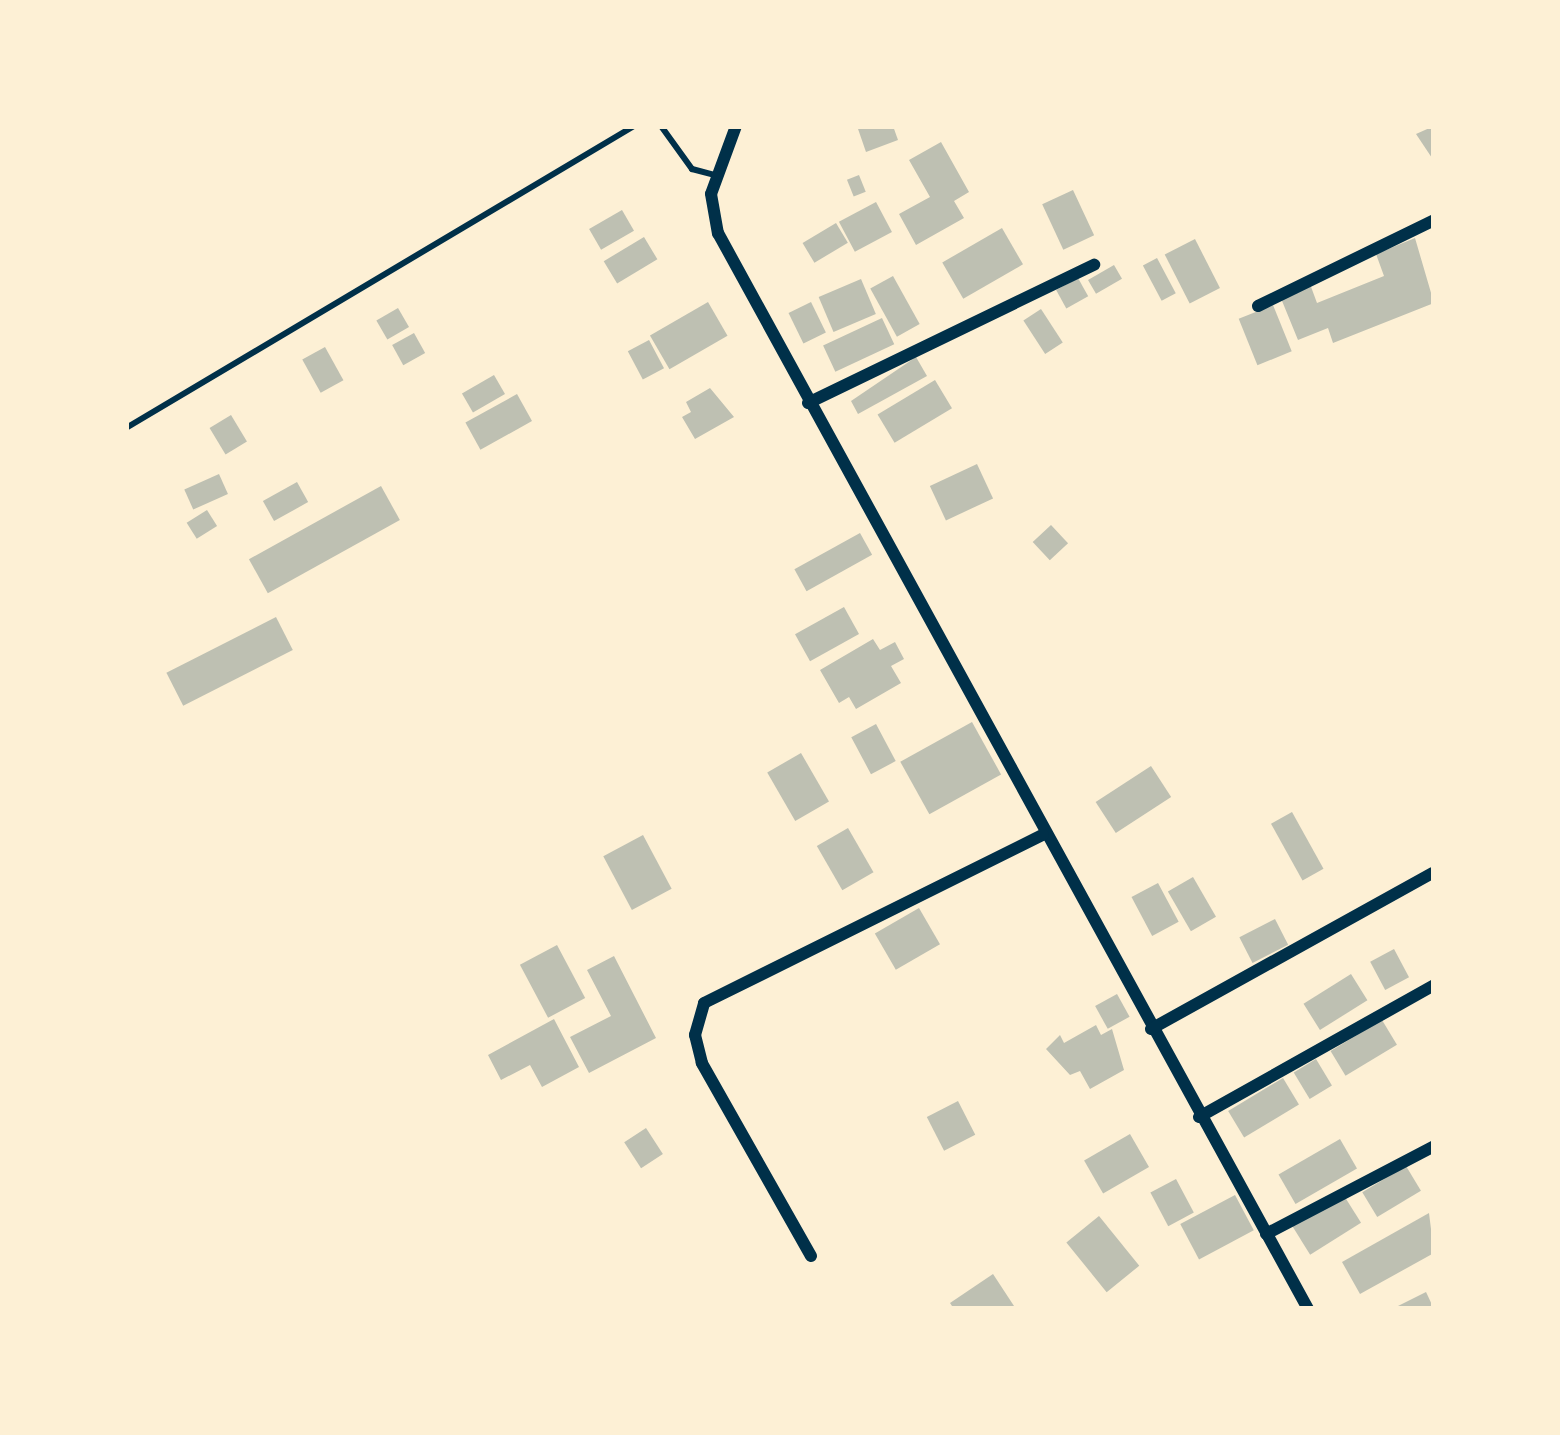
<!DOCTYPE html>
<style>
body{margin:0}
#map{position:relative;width:1560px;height:1435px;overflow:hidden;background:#fdf0d5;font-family:"Asap Condensed",sans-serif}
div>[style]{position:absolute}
.building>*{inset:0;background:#bec0b2;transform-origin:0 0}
.service>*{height:6px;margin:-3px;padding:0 3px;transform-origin:3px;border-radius:3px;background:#003049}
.minor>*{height:12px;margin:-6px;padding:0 6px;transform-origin:6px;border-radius:6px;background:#003049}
span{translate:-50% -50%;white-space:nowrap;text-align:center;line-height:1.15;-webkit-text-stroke:12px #fdf0d5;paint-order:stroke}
.frame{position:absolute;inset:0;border:129px solid #fdf0d5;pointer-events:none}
</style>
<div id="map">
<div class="building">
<i style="clip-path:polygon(857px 126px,893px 126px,898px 140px,866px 152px)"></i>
<i style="clip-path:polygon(1434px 126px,1434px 161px,1416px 134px)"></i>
<i style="clip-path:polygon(941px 142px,969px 192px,954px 201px,964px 218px,916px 245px,899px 214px,930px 197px,909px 160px)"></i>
<i style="left:859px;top:175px;width:18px;height:13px;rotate:68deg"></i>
<i style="left:1073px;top:190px;width:50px;height:34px;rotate:65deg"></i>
<i style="left:876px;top:202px;width:34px;height:42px;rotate:62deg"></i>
<i style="left:622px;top:210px;width:24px;height:38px;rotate:60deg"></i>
<i style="left:836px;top:223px;width:23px;height:39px;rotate:59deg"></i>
<i style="left:1002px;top:228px;width:42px;height:69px;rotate:60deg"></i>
<i style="left:644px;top:237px;width:26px;height:47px;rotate:59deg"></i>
<i style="clip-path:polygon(1415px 238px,1434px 303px,1333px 343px,1328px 328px,1298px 340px,1280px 296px,1310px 284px,1317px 303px,1384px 276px,1376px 254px)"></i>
<i style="left:1195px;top:239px;width:55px;height:34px;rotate:63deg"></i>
<i style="left:1157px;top:258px;width:40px;height:16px;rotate:62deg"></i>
<i style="left:1114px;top:265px;width:16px;height:30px;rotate:60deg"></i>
<i style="left:893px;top:276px;width:55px;height:26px;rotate:61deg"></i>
<i style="left:1078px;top:278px;width:21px;height:25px;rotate:61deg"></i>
<i style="left:861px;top:279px;width:38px;height:46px;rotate:67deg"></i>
<i style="left:708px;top:302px;width:39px;height:67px;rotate:60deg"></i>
<i style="left:811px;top:302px;width:34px;height:25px;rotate:64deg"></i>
<i style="left:1273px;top:305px;width:50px;height:37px;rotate:68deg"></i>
<i style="left:398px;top:308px;width:22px;height:25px;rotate:60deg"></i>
<i style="left:1041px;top:309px;width:40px;height:21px;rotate:57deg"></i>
<i style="left:882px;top:318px;width:29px;height:65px;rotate:65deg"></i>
<i style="left:414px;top:333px;width:23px;height:25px;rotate:61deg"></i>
<i style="left:649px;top:340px;width:32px;height:24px;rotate:62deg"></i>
<i style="left:325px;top:347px;width:38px;height:26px;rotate:61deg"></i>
<i style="clip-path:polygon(916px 357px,927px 376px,858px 414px,851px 401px)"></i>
<i style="left:494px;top:375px;width:22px;height:37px;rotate:60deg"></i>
<i style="left:935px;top:380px;width:33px;height:67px;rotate:59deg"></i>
<i style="clip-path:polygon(710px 388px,734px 417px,695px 439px,682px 417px,691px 412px,686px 402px)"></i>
<i style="left:517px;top:394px;width:31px;height:59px;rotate:61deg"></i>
<i style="left:231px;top:415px;width:31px;height:25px;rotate:59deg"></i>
<i style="left:977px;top:464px;width:38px;height:52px;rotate:65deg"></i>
<i style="left:219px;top:474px;width:22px;height:38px;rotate:66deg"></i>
<i style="left:297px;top:482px;width:23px;height:39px;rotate:61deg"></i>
<i style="left:381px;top:486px;width:39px;height:151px;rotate:61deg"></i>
<i style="left:207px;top:510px;width:19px;height:24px;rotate:58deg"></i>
<i style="left:1051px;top:525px;width:25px;height:25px;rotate:47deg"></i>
<i style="left:860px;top:533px;width:25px;height:75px;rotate:61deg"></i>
<i style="left:844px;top:607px;width:31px;height:56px;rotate:61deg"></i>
<i style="left:276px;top:617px;width:37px;height:123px;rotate:63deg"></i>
<i style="clip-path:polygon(873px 639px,880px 650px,895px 642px,904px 659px,891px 666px,901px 683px,856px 709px,849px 697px,839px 703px,820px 670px)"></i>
<i style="left:972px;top:722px;width:60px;height:82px;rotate:61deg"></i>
<i style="left:876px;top:724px;width:42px;height:28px;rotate:62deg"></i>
<i style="left:801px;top:753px;width:56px;height:39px;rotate:60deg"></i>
<i style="left:1151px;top:766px;width:37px;height:66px;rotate:57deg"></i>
<i style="left:1292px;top:812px;width:65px;height:24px;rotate:61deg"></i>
<i style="left:848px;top:828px;width:51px;height:36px;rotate:60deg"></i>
<i style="left:643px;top:835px;width:61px;height:45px;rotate:62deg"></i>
<i style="left:1193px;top:877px;width:46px;height:29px;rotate:60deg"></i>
<i style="left:1158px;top:883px;width:44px;height:30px;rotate:62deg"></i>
<i style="left:919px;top:908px;width:42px;height:51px;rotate:60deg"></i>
<i style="left:1275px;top:919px;width:29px;height:40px;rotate:63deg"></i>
<i style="left:557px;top:945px;width:60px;height:42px;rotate:62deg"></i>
<i style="left:1394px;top:949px;width:32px;height:27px;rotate:62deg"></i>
<i style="clip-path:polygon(614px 956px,656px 1038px,589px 1073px,570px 1037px,611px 1016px,587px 970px)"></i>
<i style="left:1351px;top:974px;width:31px;height:56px;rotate:58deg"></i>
<i style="left:1117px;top:994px;width:26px;height:25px;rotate:61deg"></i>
<i style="clip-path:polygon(554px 1019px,579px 1067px,542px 1087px,530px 1065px,501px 1080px,488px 1055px)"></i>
<i style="left:1382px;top:1020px;width:29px;height:60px;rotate:59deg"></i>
<i style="clip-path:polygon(1096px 1025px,1101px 1035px,1112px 1029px,1124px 1070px,1090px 1089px,1080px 1071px,1070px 1075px,1046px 1049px,1060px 1035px,1064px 1043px)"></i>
<i style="left:1316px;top:1059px;width:31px;height:26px;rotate:59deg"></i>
<i style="left:1283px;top:1078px;width:31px;height:64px;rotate:59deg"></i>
<i style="left:958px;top:1101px;width:38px;height:35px;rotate:63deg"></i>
<i style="left:646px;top:1128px;width:31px;height:26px;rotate:57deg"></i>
<i style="left:1130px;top:1134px;width:38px;height:53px;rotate:60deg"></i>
<i style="left:1340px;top:1139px;width:34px;height:71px;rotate:60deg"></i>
<i style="left:1406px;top:1166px;width:29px;height:51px;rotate:59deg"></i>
<i style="left:1176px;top:1179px;width:38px;height:29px;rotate:62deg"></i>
<i style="left:1343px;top:1194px;width:34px;height:60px;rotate:58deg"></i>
<i style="left:1235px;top:1195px;width:40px;height:62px;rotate:62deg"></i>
<i style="clip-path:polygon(1429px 1213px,1434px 1253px,1360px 1294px,1342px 1262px)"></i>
<i style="left:1099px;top:1216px;width:64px;height:42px;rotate:51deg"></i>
<i style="clip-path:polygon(993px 1274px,1016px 1309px,954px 1309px,950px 1303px)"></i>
<i style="clip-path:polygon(1426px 1292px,1434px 1309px,1392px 1309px)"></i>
</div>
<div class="service">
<i style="left:661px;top:126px;width:53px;rotate:54.2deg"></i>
<i style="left:692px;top:169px;width:23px;rotate:15deg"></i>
<i style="left:126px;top:428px;width:591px;rotate:-30.73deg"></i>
</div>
<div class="minor">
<i style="left:736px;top:126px;width:72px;rotate:110.2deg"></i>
<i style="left:711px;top:194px;width:40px;rotate:80deg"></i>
<i style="left:718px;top:233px;width:1227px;rotate:61.26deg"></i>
<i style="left:1258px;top:306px;width:196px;rotate:-26deg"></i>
<i style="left:808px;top:403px;width:318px;rotate:-25.8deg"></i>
<i style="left:1151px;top:1029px;width:321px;rotate:-29deg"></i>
<i style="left:1199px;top:1117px;width:270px;rotate:-29.3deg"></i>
<i style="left:1266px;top:1234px;width:190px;rotate:-27.6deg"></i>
<i style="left:811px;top:1256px;width:222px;rotate:-119.5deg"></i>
<i style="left:702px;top:1063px;width:29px;rotate:-104deg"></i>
<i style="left:695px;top:1035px;width:33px;rotate:-74deg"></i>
<i style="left:704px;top:1003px;width:378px;rotate:-26.4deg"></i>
</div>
<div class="frame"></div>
</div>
